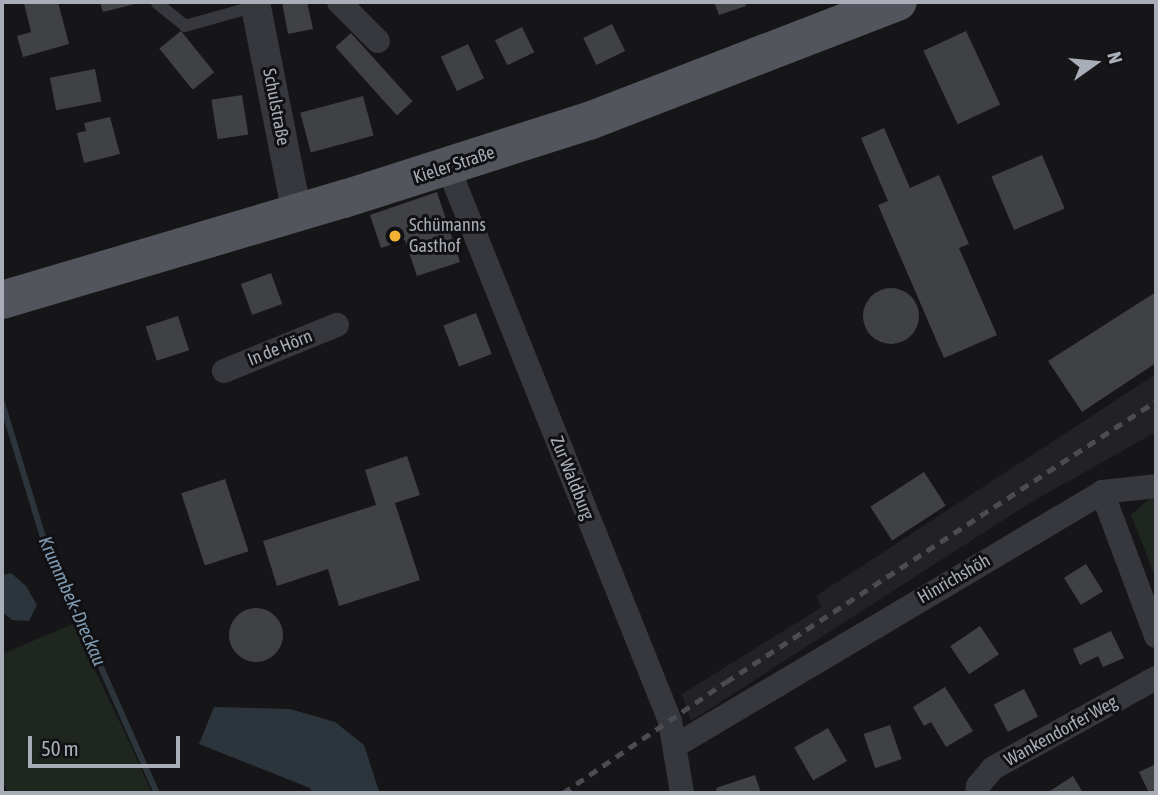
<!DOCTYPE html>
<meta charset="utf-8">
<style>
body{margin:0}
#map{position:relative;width:1158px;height:795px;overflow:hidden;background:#161618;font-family:"Asap Condensed",sans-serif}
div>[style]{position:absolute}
.built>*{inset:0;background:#222225}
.green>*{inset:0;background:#1e261f}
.water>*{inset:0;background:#2c353c}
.stream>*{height:6px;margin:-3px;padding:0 3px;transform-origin:3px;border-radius:3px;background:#2c353c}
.building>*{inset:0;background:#404145;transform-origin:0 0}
.round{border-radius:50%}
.service>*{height:12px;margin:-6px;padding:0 6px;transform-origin:6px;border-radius:6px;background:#37383d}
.minor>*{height:24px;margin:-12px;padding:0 12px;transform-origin:12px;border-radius:12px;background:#37383d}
.tertiary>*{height:30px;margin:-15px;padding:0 15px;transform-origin:15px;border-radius:15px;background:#37383d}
.primary>*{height:38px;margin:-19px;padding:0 19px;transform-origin:19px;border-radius:19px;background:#53555c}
.rail>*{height:5px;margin-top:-2.5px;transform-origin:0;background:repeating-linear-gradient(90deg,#4a4c52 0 9px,transparent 0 16px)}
.dots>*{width:19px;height:19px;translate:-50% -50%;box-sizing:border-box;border:4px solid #111113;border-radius:50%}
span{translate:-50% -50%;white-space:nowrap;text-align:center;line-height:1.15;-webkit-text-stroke:6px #111113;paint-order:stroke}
.street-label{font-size:18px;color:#a8adb8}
.poi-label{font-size:18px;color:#a8adb8}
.left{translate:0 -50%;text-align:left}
.water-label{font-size:19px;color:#7f9bb3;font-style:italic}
.frame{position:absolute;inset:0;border:4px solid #a8adb8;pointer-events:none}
.north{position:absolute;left:1060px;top:28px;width:70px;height:70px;-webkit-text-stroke:5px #111113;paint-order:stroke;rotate:75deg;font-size:19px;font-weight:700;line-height:28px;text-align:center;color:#a8adb8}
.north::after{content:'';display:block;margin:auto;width:24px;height:32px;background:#a8adb8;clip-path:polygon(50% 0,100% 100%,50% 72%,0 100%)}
.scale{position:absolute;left:28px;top:736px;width:152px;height:32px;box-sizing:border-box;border:4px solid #a8adb8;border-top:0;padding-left:9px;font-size:21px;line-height:24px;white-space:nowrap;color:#a8adb8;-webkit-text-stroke:5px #111113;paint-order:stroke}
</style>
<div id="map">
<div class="built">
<i style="clip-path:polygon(1156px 374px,1156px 432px,1028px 504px,691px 721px,682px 694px,822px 607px,816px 596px)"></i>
</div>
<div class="green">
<i style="clip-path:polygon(1156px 493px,1156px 579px,1131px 515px)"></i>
<i style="clip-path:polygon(73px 624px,124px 731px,152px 793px,8px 793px,2px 780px,2px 654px)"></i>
</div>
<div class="water">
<i style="clip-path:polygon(11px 573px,26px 586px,37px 605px,29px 621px,12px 620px,2px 612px,2px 575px)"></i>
<i style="clip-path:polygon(214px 707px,290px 709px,335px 722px,364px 745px,379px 791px,312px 793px,310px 788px,199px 744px)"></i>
</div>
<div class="stream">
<i style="left:2px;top:403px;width:137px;rotate:73deg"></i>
<i style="left:42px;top:534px;width:283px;rotate:66.1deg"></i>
</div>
<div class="building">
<i style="clip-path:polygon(58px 2px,69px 44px,23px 57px,17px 36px,31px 32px,24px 3px)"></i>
<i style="clip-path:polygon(100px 2px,139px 2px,139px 3px,103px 12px)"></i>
<i style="clip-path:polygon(282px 2px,307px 2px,313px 29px,288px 34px)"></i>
<i style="clip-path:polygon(714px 2px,745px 2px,746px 6px,719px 15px)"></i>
<i style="left:612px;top:24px;width:30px;height:32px;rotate:64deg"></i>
<i style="left:522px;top:27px;width:28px;height:30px;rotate:64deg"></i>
<i style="left:181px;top:31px;width:53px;height:28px;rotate:51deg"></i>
<i style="left:966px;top:31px;width:81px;height:47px;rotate:65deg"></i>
<i style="left:351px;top:33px;width:92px;height:21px;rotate:48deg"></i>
<i style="left:468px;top:44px;width:38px;height:30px;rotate:65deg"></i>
<i style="left:95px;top:69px;width:33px;height:46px;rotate:79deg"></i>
<i style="left:242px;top:95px;width:40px;height:31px;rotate:81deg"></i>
<i style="left:363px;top:96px;width:41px;height:65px;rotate:75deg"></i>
<i style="clip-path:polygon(110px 117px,120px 154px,84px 163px,77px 133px,86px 131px,84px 123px)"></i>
<i style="clip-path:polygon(884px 128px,910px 188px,939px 175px,969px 244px,959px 248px,997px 335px,944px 358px,878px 205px,888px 201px,861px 138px)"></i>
<i style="left:1042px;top:155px;width:58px;height:55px;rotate:67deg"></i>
<i style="clip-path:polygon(437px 192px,460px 262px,417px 276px,405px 240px,381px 248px,370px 215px)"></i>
<i style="left:271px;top:273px;width:33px;height:32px;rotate:70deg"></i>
<i class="round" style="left:863px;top:288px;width:56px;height:56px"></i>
<i style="clip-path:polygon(1156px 292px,1156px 363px,1082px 412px,1048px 361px)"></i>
<i style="left:476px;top:313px;width:44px;height:35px;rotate:69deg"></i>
<i style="left:178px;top:316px;width:36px;height:34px;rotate:72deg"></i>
<i style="clip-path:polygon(407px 456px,420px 495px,395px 503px,420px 580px,339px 606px,328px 569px,277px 586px,263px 541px,376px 505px,365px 470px)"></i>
<i style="left:924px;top:472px;width:40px;height:64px;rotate:57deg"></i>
<i style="left:225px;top:479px;width:76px;height:46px;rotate:72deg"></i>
<i style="left:1086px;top:564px;width:32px;height:26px;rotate:58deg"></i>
<i class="round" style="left:229px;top:608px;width:54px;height:54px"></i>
<i style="left:980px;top:626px;width:34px;height:36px;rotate:56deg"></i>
<i style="clip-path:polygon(1111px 631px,1124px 658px,1103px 667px,1098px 656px,1080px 665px,1073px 649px)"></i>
<i style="clip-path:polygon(945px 687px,973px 731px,946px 747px,931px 722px,924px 726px,913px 707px)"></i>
<i style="left:1024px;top:689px;width:31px;height:34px;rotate:63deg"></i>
<i style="left:890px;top:725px;width:36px;height:28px;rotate:71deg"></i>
<i style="left:828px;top:728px;width:38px;height:39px;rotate:60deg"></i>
<i style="clip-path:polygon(1156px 764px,1156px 793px,1149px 793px,1139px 772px)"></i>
<i style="clip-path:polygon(755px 775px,761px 793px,717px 793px,716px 788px)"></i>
<i style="clip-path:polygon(1073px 776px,1083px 793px,1047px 793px)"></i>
</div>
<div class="service">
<i style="left:157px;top:3px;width:36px;rotate:39deg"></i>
<i style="left:185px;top:26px;width:74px;rotate:-15.7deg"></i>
</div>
<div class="minor">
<i style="left:339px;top:2px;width:55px;rotate:45deg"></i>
<i style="left:448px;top:167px;width:597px;rotate:68.16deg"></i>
<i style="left:670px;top:721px;width:73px;rotate:80.5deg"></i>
<i style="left:224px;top:371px;width:122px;rotate:-22.2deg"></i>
<i style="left:1102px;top:492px;width:154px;rotate:69.4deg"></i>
<i style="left:675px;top:746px;width:497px;rotate:-30.7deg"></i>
<i style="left:1102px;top:492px;width:54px;rotate:-6.3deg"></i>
<i style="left:977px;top:793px;width:7px;rotate:-82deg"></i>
<i style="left:978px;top:786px;width:23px;rotate:-50deg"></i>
<i style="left:993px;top:768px;width:186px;rotate:-28.9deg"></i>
</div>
<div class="tertiary">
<i style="left:255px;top:2px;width:201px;rotate:78.8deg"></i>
<i style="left:294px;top:199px;width:15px;rotate:62deg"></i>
</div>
<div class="primary">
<i style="left:2px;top:300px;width:357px;rotate:-16.5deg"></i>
<i style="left:344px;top:199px;width:257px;rotate:-17.7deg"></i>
<i style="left:589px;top:121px;width:331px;rotate:-21.1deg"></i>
</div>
<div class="rail">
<i style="left:563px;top:793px;width:197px;rotate:-34.3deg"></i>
<i style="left:726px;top:682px;width:514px;rotate:-33.16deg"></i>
</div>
<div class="dots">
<i style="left:395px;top:236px;background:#f2b134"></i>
</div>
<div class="street-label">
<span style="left:276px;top:107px;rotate:79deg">Schulstraße</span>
<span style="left:454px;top:165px;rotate:-18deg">Kieler Straße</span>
<span style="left:280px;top:348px;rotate:-22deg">In de Hörn</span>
<span style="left:572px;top:478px;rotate:68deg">Zur Waldburg</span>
<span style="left:954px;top:579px;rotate:-30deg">Hinrichshöh</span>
<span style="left:1061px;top:731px;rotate:-29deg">Wankendorfer Weg</span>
</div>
<div class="poi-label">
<span class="left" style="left:409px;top:236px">Schümanns<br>Gasthof</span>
</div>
<div class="water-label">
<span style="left:72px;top:601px;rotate:66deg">Krummbek-Dreckau</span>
</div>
<div class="frame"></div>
<div class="north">N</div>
<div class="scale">50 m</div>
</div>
